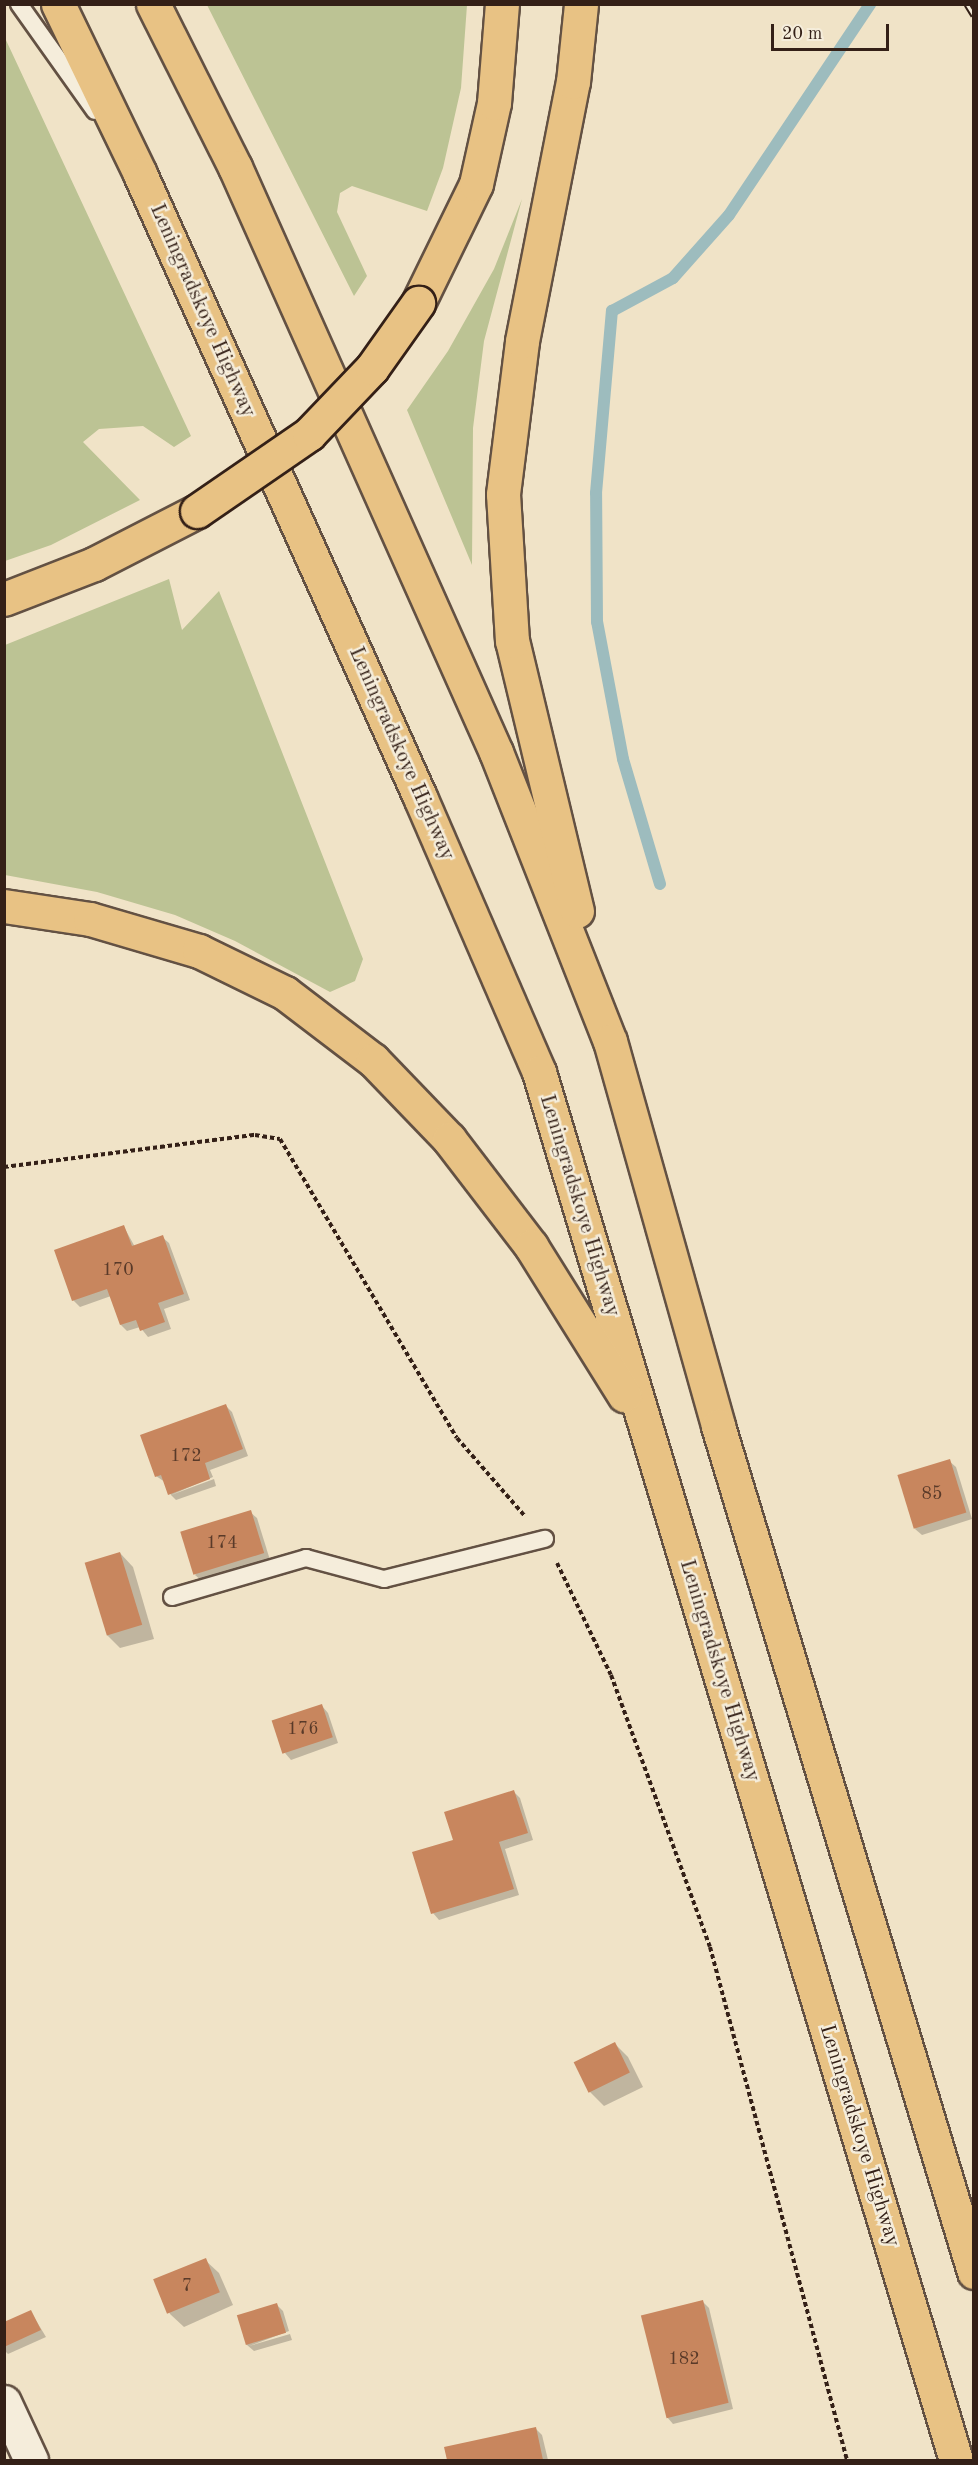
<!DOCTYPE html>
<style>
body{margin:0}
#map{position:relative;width:978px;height:2465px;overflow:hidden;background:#f0e3c7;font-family:"Old Standard TT",serif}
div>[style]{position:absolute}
.green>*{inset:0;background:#bcc394}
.shadow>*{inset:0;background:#0003}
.stream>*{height:12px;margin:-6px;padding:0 6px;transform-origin:6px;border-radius:6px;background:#9dbcbe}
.building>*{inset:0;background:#c8865e;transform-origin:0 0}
.path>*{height:4px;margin-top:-2px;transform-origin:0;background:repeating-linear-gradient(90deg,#342017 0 4.5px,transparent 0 7.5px)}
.roads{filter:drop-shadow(2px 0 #635143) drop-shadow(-2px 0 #635143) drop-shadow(0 2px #635143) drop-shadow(0 -2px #635143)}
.service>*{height:16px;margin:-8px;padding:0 8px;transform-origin:8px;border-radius:8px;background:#f5eddb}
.minor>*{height:33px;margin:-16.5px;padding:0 16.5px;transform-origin:16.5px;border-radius:16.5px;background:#f5eddb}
.trunk>*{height:33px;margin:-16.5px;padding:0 16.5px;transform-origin:16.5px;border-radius:16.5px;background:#e8c284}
.rail>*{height:7px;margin-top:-3.5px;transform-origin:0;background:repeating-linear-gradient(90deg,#f5eddb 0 14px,#342017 0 28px);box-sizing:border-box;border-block:2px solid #342017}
.bridges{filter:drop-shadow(2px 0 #342017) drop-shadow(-2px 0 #342017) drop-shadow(0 2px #342017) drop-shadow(0 -2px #342017)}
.trunk-bridge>*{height:33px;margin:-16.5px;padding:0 16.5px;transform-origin:16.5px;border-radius:16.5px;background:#e8c284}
span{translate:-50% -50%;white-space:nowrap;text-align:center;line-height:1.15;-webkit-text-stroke:5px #f5eddb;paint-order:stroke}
.number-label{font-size:18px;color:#593a29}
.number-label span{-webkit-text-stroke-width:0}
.street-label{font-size:21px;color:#342017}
.frame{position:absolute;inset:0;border:6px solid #342017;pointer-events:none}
.scale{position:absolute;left:771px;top:24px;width:118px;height:27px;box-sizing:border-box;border:3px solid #342017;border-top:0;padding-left:8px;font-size:18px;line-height:21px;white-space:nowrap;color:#342017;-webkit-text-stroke:4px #f5eddb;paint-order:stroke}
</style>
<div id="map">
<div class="green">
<i style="clip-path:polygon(207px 5px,467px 5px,461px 88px,443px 168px,427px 211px,352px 186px,340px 193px,337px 212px,367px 276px,354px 296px)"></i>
<i style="clip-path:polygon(5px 38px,191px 436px,174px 447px,143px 426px,99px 429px,83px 442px,140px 500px,51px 545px,5px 561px)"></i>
<i style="clip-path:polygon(522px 199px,484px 341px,473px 428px,472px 565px,407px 410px,448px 351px,494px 269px)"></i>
<i style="clip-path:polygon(169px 579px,182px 630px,219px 591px,363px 959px,355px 981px,330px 992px,235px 941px,175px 915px,97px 892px,5px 875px,5px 645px)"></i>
</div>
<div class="shadow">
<i style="clip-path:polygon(124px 1227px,135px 1247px,162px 1237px,169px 1243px,190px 1300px,164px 1309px,171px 1329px,148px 1337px,140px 1327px,127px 1331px,121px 1325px,111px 1296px,80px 1307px,73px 1300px)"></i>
<i style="clip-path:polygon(226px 1406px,232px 1412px,248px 1456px,210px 1470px,213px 1477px,171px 1495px,165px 1482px,156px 1476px)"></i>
<i style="clip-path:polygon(949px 1461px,956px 1467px,972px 1519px,922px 1535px,915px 1529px)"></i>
<i style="clip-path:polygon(214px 1479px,216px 1486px,176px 1500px,171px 1495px)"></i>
<i style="clip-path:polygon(250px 1512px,257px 1518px,270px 1560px,202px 1581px,195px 1575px)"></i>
<i style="clip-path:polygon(120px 1553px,133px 1567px,154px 1639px,120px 1648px,107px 1635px)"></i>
<i style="clip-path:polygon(322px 1706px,328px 1713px,338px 1743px,291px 1760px,285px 1753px)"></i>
<i style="clip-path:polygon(514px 1792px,520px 1798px,533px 1840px,505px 1849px,519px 1895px,439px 1920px,433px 1913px)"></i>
<i style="clip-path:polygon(614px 2043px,628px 2057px,643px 2087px,604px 2106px,590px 2092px,576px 2062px)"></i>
<i style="clip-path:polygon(205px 2260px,219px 2273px,233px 2305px,184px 2327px,170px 2314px,156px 2282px)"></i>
<i style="clip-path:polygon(702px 2301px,709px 2308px,733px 2409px,673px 2424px,667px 2417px)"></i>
<i style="clip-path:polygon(277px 2305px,283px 2311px,289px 2331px,249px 2346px,290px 2334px,292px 2340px,254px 2351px,247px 2345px,238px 2317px)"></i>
<i style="clip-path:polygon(31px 2312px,46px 2337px,8px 2354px,4px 2350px,4px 2323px)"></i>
<i style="clip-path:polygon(536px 2429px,542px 2435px,548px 2460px,449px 2460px,446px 2448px)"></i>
</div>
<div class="stream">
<i style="left:660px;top:884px;width:130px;rotate:-106.5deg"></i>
<i style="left:623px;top:759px;width:139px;rotate:-100.7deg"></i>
<i style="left:597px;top:622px;width:129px;rotate:-90.4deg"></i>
<i style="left:596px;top:493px;width:183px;rotate:-85deg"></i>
<i style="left:612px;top:311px;width:69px;rotate:-28.4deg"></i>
<i style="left:673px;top:278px;width:84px;rotate:-48.4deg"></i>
<i style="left:729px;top:215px;width:254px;rotate:-56.2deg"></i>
</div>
<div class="building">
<i style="clip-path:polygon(124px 1225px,132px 1246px,163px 1235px,184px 1294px,158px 1303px,165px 1322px,140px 1331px,136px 1320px,120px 1325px,107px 1289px,72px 1301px,54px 1250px)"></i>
<i style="clip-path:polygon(226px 1404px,243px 1449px,205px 1463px,210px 1479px,168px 1495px,161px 1475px,155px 1477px,140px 1435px)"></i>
<i style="left:950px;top:1459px;width:56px;height:55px;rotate:73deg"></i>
<i style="left:251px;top:1510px;width:45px;height:74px;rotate:73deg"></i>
<i style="left:120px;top:1552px;width:76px;height:37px;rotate:73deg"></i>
<i style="left:322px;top:1704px;width:35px;height:53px;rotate:72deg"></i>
<i style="clip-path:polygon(514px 1790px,528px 1833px,499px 1842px,514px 1889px,431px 1914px,412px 1852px,453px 1840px,444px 1812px)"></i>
<i style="left:615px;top:2042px;width:34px;height:46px;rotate:64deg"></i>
<i style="left:206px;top:2258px;width:37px;height:57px;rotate:68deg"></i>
<i style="left:703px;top:2300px;width:106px;height:64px;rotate:76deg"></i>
<i style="left:277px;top:2303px;width:31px;height:42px;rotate:73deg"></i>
<i style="clip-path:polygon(31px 2310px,41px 2330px,4px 2347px,4px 2322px)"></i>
<i style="clip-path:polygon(536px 2427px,543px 2460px,447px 2460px,444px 2447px)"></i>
</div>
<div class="path">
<i style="left:4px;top:1167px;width:253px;rotate:-7.3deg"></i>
<i style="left:255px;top:1135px;width:25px;rotate:9deg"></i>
<i style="left:280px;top:1139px;width:347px;rotate:59.4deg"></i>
<i style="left:457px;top:1438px;width:102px;rotate:49deg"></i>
<i style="left:557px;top:1563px;width:124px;rotate:64.3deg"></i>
<i style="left:611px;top:1675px;width:289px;rotate:70deg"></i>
<i style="left:710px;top:1947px;width:531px;rotate:75.05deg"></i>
</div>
<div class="roads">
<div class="service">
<i style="left:19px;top:4px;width:131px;rotate:54.6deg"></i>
<i style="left:172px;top:1597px;width:140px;rotate:-16.2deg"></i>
<i style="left:306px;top:1558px;width:81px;rotate:15.1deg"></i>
<i style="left:384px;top:1579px;width:166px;rotate:-14deg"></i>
</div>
<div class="minor">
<i style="left:4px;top:2402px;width:64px;rotate:65deg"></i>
</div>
<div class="trunk">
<i style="left:58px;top:4px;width:189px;rotate:64.2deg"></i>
<i style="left:140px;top:174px;width:683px;rotate:65.8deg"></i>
<i style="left:420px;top:797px;width:300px;rotate:66.6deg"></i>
<i style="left:539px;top:1072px;width:1449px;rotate:73.28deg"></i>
<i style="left:153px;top:4px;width:182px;rotate:63.3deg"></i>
<i style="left:235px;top:167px;width:641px;rotate:65.96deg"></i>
<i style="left:496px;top:752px;width:311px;rotate:68.5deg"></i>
<i style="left:610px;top:1041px;width:400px;rotate:74.3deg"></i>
<i style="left:718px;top:1426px;width:884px;rotate:73.16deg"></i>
<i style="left:418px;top:303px;width:132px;rotate:-64deg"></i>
<i style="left:476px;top:184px;width:83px;rotate:-77.5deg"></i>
<i style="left:494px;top:103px;width:99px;rotate:-85.4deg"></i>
<i style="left:4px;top:599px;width:97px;rotate:-21.3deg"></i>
<i style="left:94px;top:564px;width:116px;rotate:-27.2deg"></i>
<i style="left:4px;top:906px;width:87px;rotate:8.6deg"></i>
<i style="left:90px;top:919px;width:114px;rotate:16.4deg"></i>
<i style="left:199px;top:951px;width:96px;rotate:26deg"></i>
<i style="left:285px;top:993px;width:111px;rotate:37.3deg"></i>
<i style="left:373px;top:1060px;width:110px;rotate:46.1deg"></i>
<i style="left:449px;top:1139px;width:135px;rotate:52.5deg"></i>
<i style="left:531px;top:1246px;width:176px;rotate:58deg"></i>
<i style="left:577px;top:911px;width:278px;rotate:-103.5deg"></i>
<i style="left:512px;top:641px;width:147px;rotate:-93.5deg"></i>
<i style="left:503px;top:494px;width:154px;rotate:-82.9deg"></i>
<i style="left:522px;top:341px;width:264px;rotate:-78.9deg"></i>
<i style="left:573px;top:82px;width:78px;rotate:-84.1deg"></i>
</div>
</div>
<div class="rail">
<i style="left:967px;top:4px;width:13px;rotate:58deg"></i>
</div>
<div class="bridges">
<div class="trunk-bridge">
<i style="left:197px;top:511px;width:136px;rotate:-34.5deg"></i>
<i style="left:309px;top:434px;width:91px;rotate:-46.3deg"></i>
<i style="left:372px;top:368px;width:80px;rotate:-54.7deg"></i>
</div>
</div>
<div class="number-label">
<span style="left:118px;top:1270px">170</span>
<span style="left:186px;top:1456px">172</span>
<span style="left:932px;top:1494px">85</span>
<span style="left:222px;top:1543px">174</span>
<span style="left:303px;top:1729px">176</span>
<span style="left:187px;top:2286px">7</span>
<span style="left:684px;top:2359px">182</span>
</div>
<div class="street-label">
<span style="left:202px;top:311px;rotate:66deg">Leningradskoye Highway</span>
<span style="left:401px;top:754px;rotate:66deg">Leningradskoye Highway</span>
<span style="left:579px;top:1206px;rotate:73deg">Leningradskoye Highway</span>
<span style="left:719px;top:1671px;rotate:73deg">Leningradskoye Highway</span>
<span style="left:859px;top:2136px;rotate:73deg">Leningradskoye Highway</span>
</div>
<div class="frame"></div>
<div class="scale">20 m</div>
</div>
